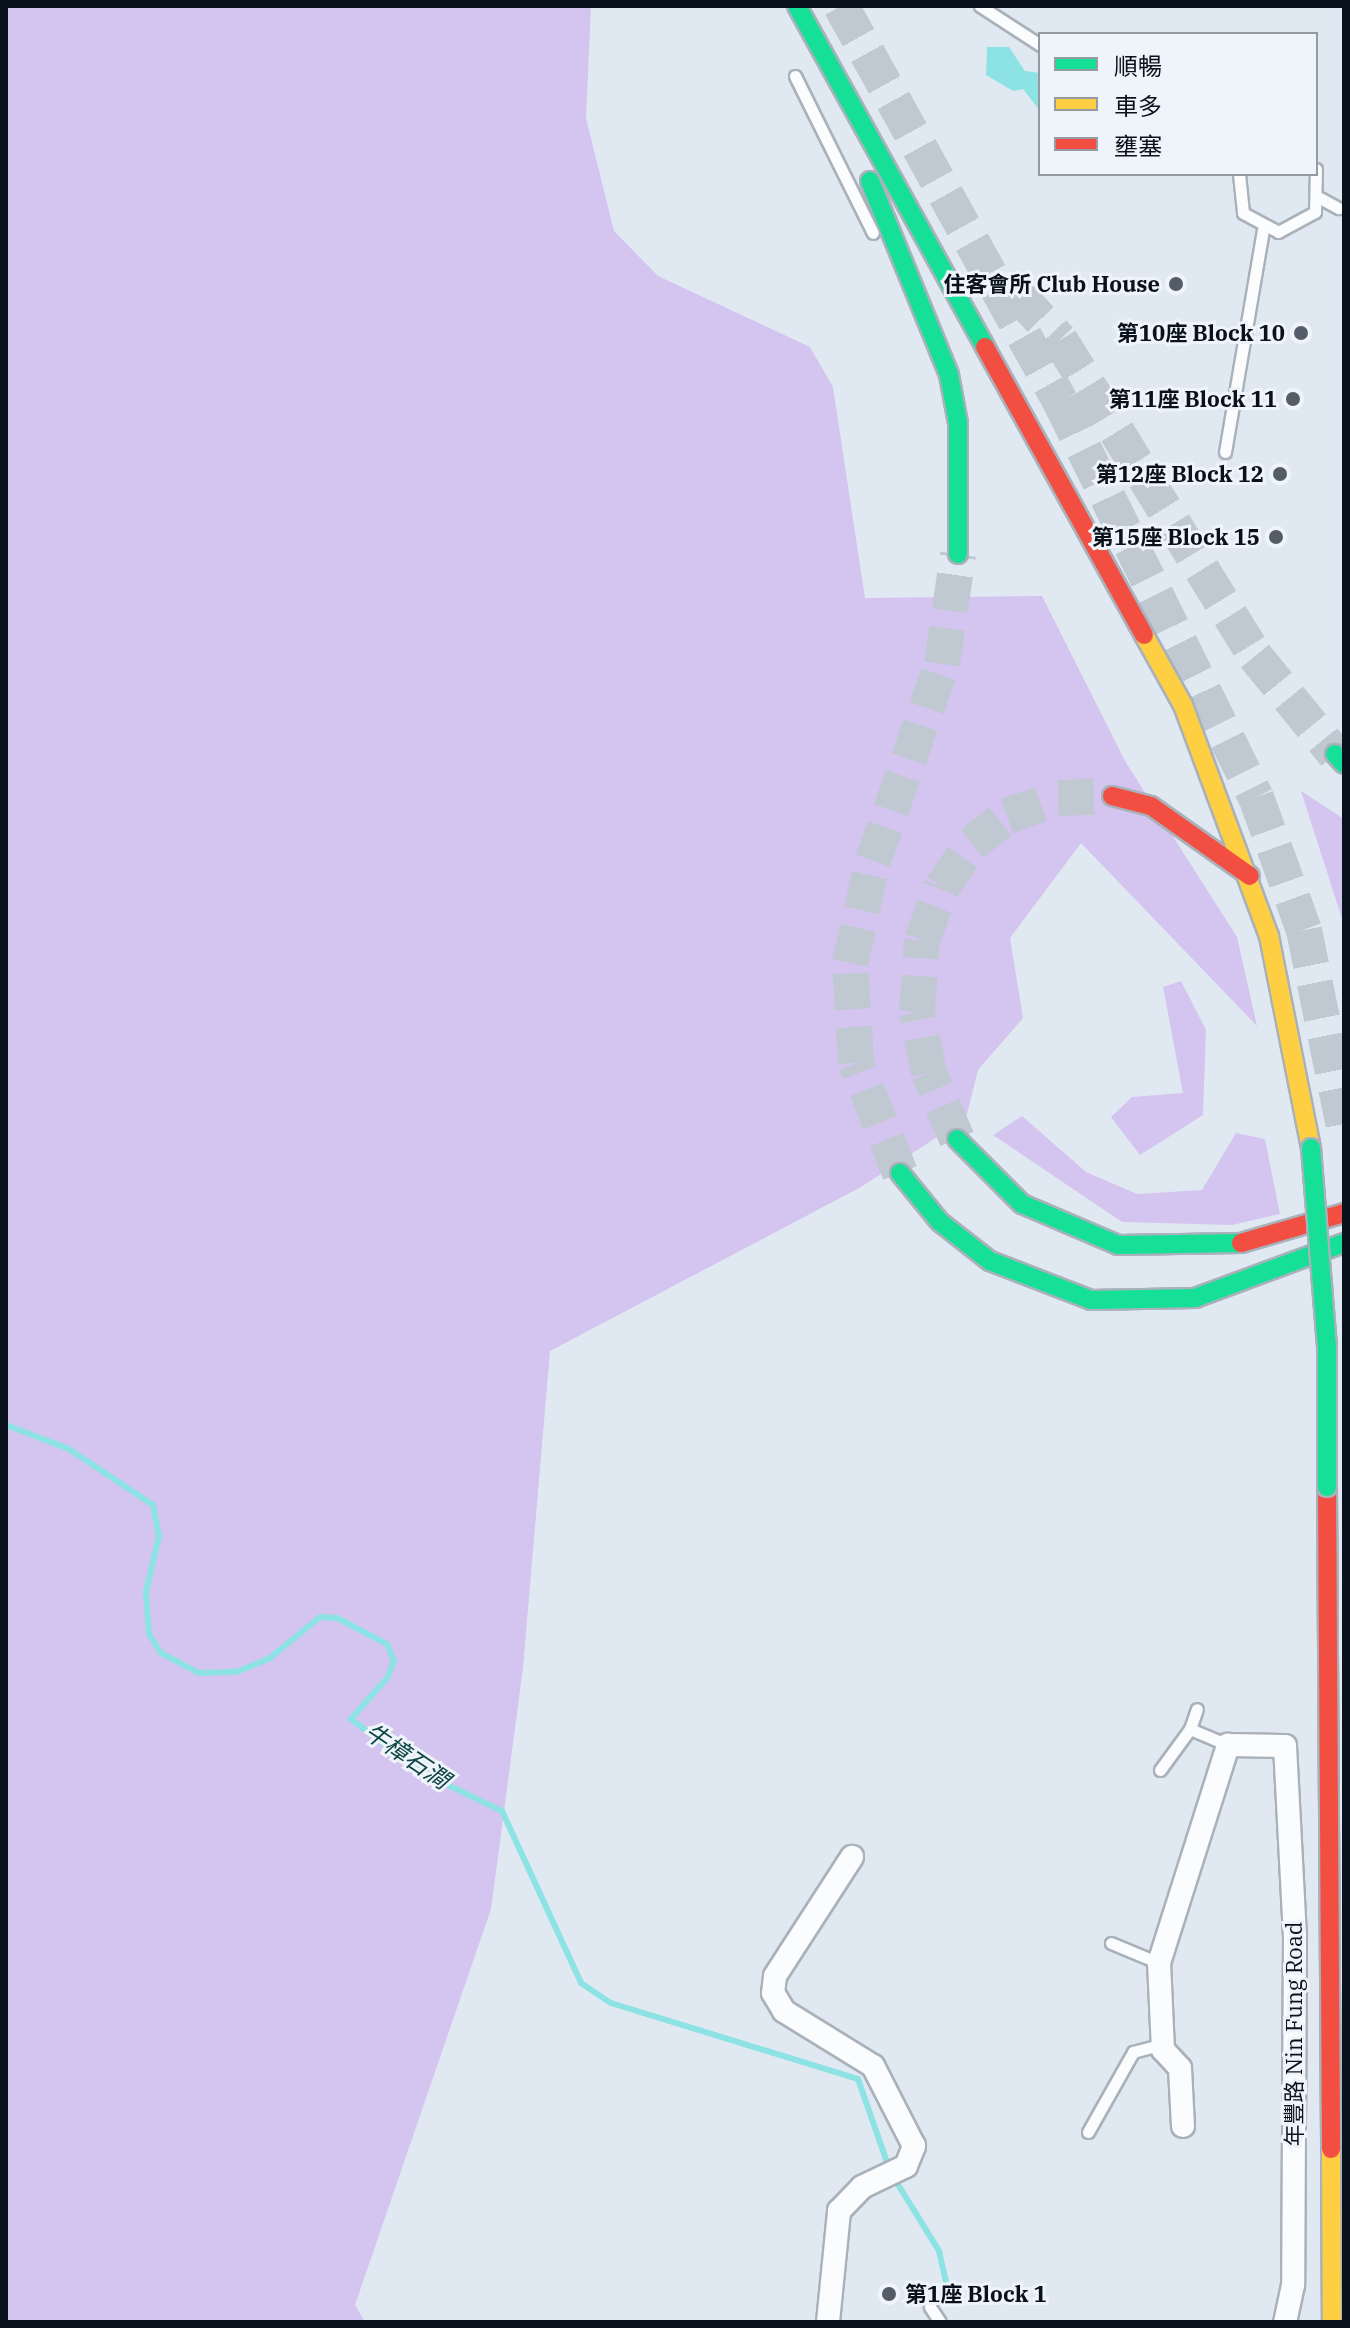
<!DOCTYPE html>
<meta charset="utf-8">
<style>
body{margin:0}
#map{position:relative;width:1350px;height:2328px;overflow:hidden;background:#e0e9f2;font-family:"IBM Plex Serif","Noto Sans TC",serif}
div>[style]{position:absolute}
.forest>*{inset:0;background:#d4c4f0}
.water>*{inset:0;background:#8de2e4}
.stream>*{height:6px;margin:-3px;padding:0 3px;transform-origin:3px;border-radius:3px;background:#8de2e4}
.primary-tunnel>*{height:36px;margin-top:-18px;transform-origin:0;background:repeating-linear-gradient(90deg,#c0c9d2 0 36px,transparent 0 54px)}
.roads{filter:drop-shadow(2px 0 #a9b1ba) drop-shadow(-2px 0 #a9b1ba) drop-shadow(0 2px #a9b1ba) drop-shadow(0 -2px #a9b1ba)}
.lane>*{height:11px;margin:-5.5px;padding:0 5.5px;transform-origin:5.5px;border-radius:5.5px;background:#fafcfd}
.street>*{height:22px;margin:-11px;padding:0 11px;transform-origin:11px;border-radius:11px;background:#fafcfd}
.fast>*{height:18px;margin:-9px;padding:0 9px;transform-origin:9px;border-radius:9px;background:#16e098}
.slow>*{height:18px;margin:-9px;padding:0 9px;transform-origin:9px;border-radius:9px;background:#ffcf43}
.jam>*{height:18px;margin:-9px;padding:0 9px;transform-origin:9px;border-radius:9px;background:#f24e42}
.bridges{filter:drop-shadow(2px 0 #a9b1ba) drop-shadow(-2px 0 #a9b1ba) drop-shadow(0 2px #a9b1ba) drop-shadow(0 -2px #a9b1ba)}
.fast-bridge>*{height:18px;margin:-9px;padding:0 9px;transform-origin:9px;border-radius:9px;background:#16e098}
.dots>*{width:22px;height:22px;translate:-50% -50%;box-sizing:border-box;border:4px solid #eff4fa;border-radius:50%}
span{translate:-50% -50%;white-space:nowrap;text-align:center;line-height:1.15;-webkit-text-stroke:6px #eff4fa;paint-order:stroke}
.poi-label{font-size:22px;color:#09121c;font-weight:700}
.right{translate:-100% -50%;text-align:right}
.left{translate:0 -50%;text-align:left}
.street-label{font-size:22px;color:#09121c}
.water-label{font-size:24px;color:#0e4545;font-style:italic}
.frame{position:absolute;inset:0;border:8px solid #09121c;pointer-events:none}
.legend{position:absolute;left:1038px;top:32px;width:280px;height:144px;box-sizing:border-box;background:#eff4fa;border:2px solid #939aa1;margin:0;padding:10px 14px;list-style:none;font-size:24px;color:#09121c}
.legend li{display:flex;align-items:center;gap:16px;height:40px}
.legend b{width:40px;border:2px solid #939aa1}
</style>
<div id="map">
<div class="forest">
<i style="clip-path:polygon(6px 6px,591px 6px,586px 118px,614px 231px,658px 276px,810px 347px,833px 387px,865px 598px,1042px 596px,1125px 761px,1237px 937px,1257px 1026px,1081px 843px,1010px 938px,1023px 1018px,978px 1070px,966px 1118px,861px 1187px,550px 1351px,523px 1668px,491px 1909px,355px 2305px,365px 2322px,6px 2322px)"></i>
<i style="clip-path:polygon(1301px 791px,1344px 819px,1344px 925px)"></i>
<i style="clip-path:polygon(1181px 981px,1206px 1030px,1203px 1115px,1140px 1155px,1111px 1117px,1132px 1097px,1183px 1093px,1163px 987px)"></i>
<i style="clip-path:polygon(1022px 1116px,1086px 1172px,1137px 1194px,1202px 1190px,1236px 1133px,1265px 1139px,1280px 1214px,1232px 1225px,1122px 1222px,993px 1135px)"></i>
</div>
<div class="water">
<i style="clip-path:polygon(987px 47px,1009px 47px,1025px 71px,1040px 73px,1040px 111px,1023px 89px,1013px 91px,986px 75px)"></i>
</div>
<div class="stream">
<i style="left:6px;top:1425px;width:67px;rotate:20.9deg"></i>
<i style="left:69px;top:1449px;width:101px;rotate:33.7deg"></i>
<i style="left:153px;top:1505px;width:32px;rotate:79deg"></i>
<i style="left:159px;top:1536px;width:57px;rotate:103.1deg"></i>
<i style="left:146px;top:1592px;width:42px;rotate:85.9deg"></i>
<i style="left:149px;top:1634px;width:22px;rotate:58deg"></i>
<i style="left:161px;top:1653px;width:43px;rotate:27.8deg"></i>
<i style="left:199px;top:1673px;width:37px;rotate:-2deg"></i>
<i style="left:236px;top:1672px;width:37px;rotate:-22deg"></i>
<i style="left:270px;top:1658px;width:65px;rotate:-39.4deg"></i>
<i style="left:320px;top:1617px;width:17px;rotate:3deg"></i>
<i style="left:337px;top:1618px;width:56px;rotate:27.5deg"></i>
<i style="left:387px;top:1644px;width:18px;rotate:68deg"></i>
<i style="left:394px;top:1661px;width:18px;rotate:112deg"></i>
<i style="left:387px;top:1678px;width:55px;rotate:131.3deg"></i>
<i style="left:351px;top:1719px;width:90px;rotate:36.9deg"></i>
<i style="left:423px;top:1773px;width:88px;rotate:25.7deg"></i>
<i style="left:502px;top:1811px;width:189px;rotate:65.3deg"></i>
<i style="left:581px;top:1983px;width:36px;rotate:34deg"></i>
<i style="left:611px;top:2003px;width:258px;rotate:17.1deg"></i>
<i style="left:858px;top:2079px;width:94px;rotate:70.8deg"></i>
<i style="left:894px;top:2178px;width:86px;rotate:58.3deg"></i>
<i style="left:939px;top:2251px;width:50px;rotate:77.3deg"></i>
</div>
<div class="primary-tunnel">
<i style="left:841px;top:6px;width:452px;rotate:61deg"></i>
<i style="left:1060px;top:401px;width:442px;rotate:63.7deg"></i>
<i style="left:1256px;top:797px;width:141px;rotate:70.2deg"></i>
<i style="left:1304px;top:930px;width:201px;rotate:78.5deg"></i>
<i style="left:1016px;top:293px;width:64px;rotate:46.9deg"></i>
<i style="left:1060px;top:340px;width:371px;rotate:58.3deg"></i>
<i style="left:1255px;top:656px;width:127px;rotate:50.8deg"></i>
<i style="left:957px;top:1139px;width:72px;rotate:-113deg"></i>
<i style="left:929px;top:1073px;width:62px;rotate:-101.1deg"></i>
<i style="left:917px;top:1012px;width:72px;rotate:-86deg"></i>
<i style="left:922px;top:940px;width:57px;rotate:-69.3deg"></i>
<i style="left:942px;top:887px;width:52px;rotate:-55.1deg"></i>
<i style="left:972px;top:844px;width:45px;rotate:-38.7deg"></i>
<i style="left:1007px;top:816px;width:54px;rotate:-19.4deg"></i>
<i style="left:1058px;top:798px;width:54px;rotate:-2.1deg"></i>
<i style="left:900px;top:1173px;width:118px;rotate:-111.8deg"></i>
<i style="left:856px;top:1063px;width:100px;rotate:-93.4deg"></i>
<i style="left:850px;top:963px;width:105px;rotate:-77.3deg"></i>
<i style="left:873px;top:861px;width:209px;rotate:-70.7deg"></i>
<i style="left:942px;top:664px;width:111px;rotate:-81.7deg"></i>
</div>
<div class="roads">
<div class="lane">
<i style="left:980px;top:6px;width:72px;rotate:33deg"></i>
<i style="left:795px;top:76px;width:175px;rotate:63.6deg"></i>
<i style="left:1239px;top:174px;width:39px;rotate:84deg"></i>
<i style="left:1243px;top:213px;width:40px;rotate:28deg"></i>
<i style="left:1278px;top:232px;width:42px;rotate:-28.4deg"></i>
<i style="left:1315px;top:212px;width:43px;rotate:-88.7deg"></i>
<i style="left:1320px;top:198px;width:21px;rotate:29deg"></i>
<i style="left:1225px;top:452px;width:225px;rotate:-80.3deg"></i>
<i style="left:1190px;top:1729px;width:21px;rotate:-71deg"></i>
<i style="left:1160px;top:1770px;width:51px;rotate:-53.8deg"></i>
<i style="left:1190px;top:1729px;width:41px;rotate:22.8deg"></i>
<i style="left:1111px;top:1943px;width:52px;rotate:22.6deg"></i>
<i style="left:1088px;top:2132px;width:92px;rotate:-60.6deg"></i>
<i style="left:1133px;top:2052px;width:31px;rotate:-15deg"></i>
<i style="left:930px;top:2307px;width:18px;rotate:56deg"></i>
</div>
<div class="street">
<i style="left:1183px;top:2126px;width:58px;rotate:-93deg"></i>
<i style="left:1180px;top:2068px;width:25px;rotate:-133deg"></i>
<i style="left:1163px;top:2050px;width:87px;rotate:-92.6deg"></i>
<i style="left:1159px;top:1963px;width:229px;rotate:-72.4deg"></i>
<i style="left:1228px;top:1745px;width:57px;rotate:1deg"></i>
<i style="left:1285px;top:1746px;width:190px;rotate:87deg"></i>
<i style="left:1295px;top:1936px;width:349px;rotate:90.3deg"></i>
<i style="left:1293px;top:2285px;width:38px;rotate:102deg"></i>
<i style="left:828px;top:2322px;width:112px;rotate:-84.3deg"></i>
<i style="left:839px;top:2211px;width:33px;rotate:-46deg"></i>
<i style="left:862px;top:2187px;width:49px;rotate:-25.5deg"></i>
<i style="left:906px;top:2166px;width:22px;rotate:-68deg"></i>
<i style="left:914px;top:2146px;width:90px;rotate:-117.1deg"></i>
<i style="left:873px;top:2066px;width:105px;rotate:-148.3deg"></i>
<i style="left:784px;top:2011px;width:21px;rotate:-121deg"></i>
<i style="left:773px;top:1993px;width:17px;rotate:-83deg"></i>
<i style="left:775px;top:1976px;width:142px;rotate:-57.1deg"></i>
</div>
<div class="fast">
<i style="left:797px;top:6px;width:389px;rotate:61.1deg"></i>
<i style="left:870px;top:181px;width:209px;rotate:67.8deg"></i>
<i style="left:949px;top:375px;width:49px;rotate:79.4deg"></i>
<i style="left:958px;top:423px;width:131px;rotate:90deg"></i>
<i style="left:1335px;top:754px;width:13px;rotate:48deg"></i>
<i style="left:957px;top:1139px;width:92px;rotate:45deg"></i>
<i style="left:1022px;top:1204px;width:104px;rotate:23.1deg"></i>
<i style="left:1118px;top:1245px;width:123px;rotate:-0.9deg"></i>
<i style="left:900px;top:1173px;width:63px;rotate:50.8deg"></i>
<i style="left:940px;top:1222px;width:63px;rotate:38deg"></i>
<i style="left:990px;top:1261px;width:108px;rotate:21.1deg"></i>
<i style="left:1091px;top:1300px;width:104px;rotate:-1.1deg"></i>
<i style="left:1195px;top:1298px;width:159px;rotate:-20.3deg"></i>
</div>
<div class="slow">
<i style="left:1144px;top:635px;width:80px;rotate:60.9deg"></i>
<i style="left:1183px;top:705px;width:246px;rotate:69.6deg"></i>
<i style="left:1269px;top:936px;width:216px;rotate:78.8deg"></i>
<i style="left:1331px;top:2149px;width:173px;rotate:89.7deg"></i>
</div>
<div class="jam">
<i style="left:985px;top:347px;width:329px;rotate:61.1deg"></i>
<i style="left:1112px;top:796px;width:40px;rotate:14.4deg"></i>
<i style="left:1151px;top:806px;width:121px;rotate:35.3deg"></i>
<i style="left:1241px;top:1243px;width:107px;rotate:-16.2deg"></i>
<i style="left:1327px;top:1487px;width:662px;rotate:89.65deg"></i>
</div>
</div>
<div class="bridges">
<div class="fast-bridge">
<i style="left:1311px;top:1148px;width:199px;rotate:85.4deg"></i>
<i style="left:1327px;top:1346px;width:141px;rotate:90deg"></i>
</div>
</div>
<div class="dots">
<i style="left:1176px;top:284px;background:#545d67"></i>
<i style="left:1301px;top:333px;background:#545d67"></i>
<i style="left:1293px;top:399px;background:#545d67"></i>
<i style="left:1280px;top:474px;background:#545d67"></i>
<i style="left:1276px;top:537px;background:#545d67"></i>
<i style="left:889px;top:2294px;background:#545d67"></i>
</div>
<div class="poi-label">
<span class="right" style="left:1160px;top:284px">住客會所 Club House</span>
<span class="right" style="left:1285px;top:333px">第10座 Block 10</span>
<span class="right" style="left:1277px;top:399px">第11座 Block 11</span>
<span class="right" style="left:1264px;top:474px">第12座 Block 12</span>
<span class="right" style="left:1260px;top:537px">第15座 Block 15</span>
<span class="left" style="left:905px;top:2294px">第1座 Block 1</span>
</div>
<div class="street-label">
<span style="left:1294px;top:2034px;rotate:-90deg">年豐路 Nin Fung Road</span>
</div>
<div class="water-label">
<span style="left:407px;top:1756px;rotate:34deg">牛樟石澗</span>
</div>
<div class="frame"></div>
<ul class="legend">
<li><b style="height:10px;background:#16e098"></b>順暢</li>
<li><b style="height:10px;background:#ffcf43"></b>車多</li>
<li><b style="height:10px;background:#f24e42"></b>壅塞</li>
</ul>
</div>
